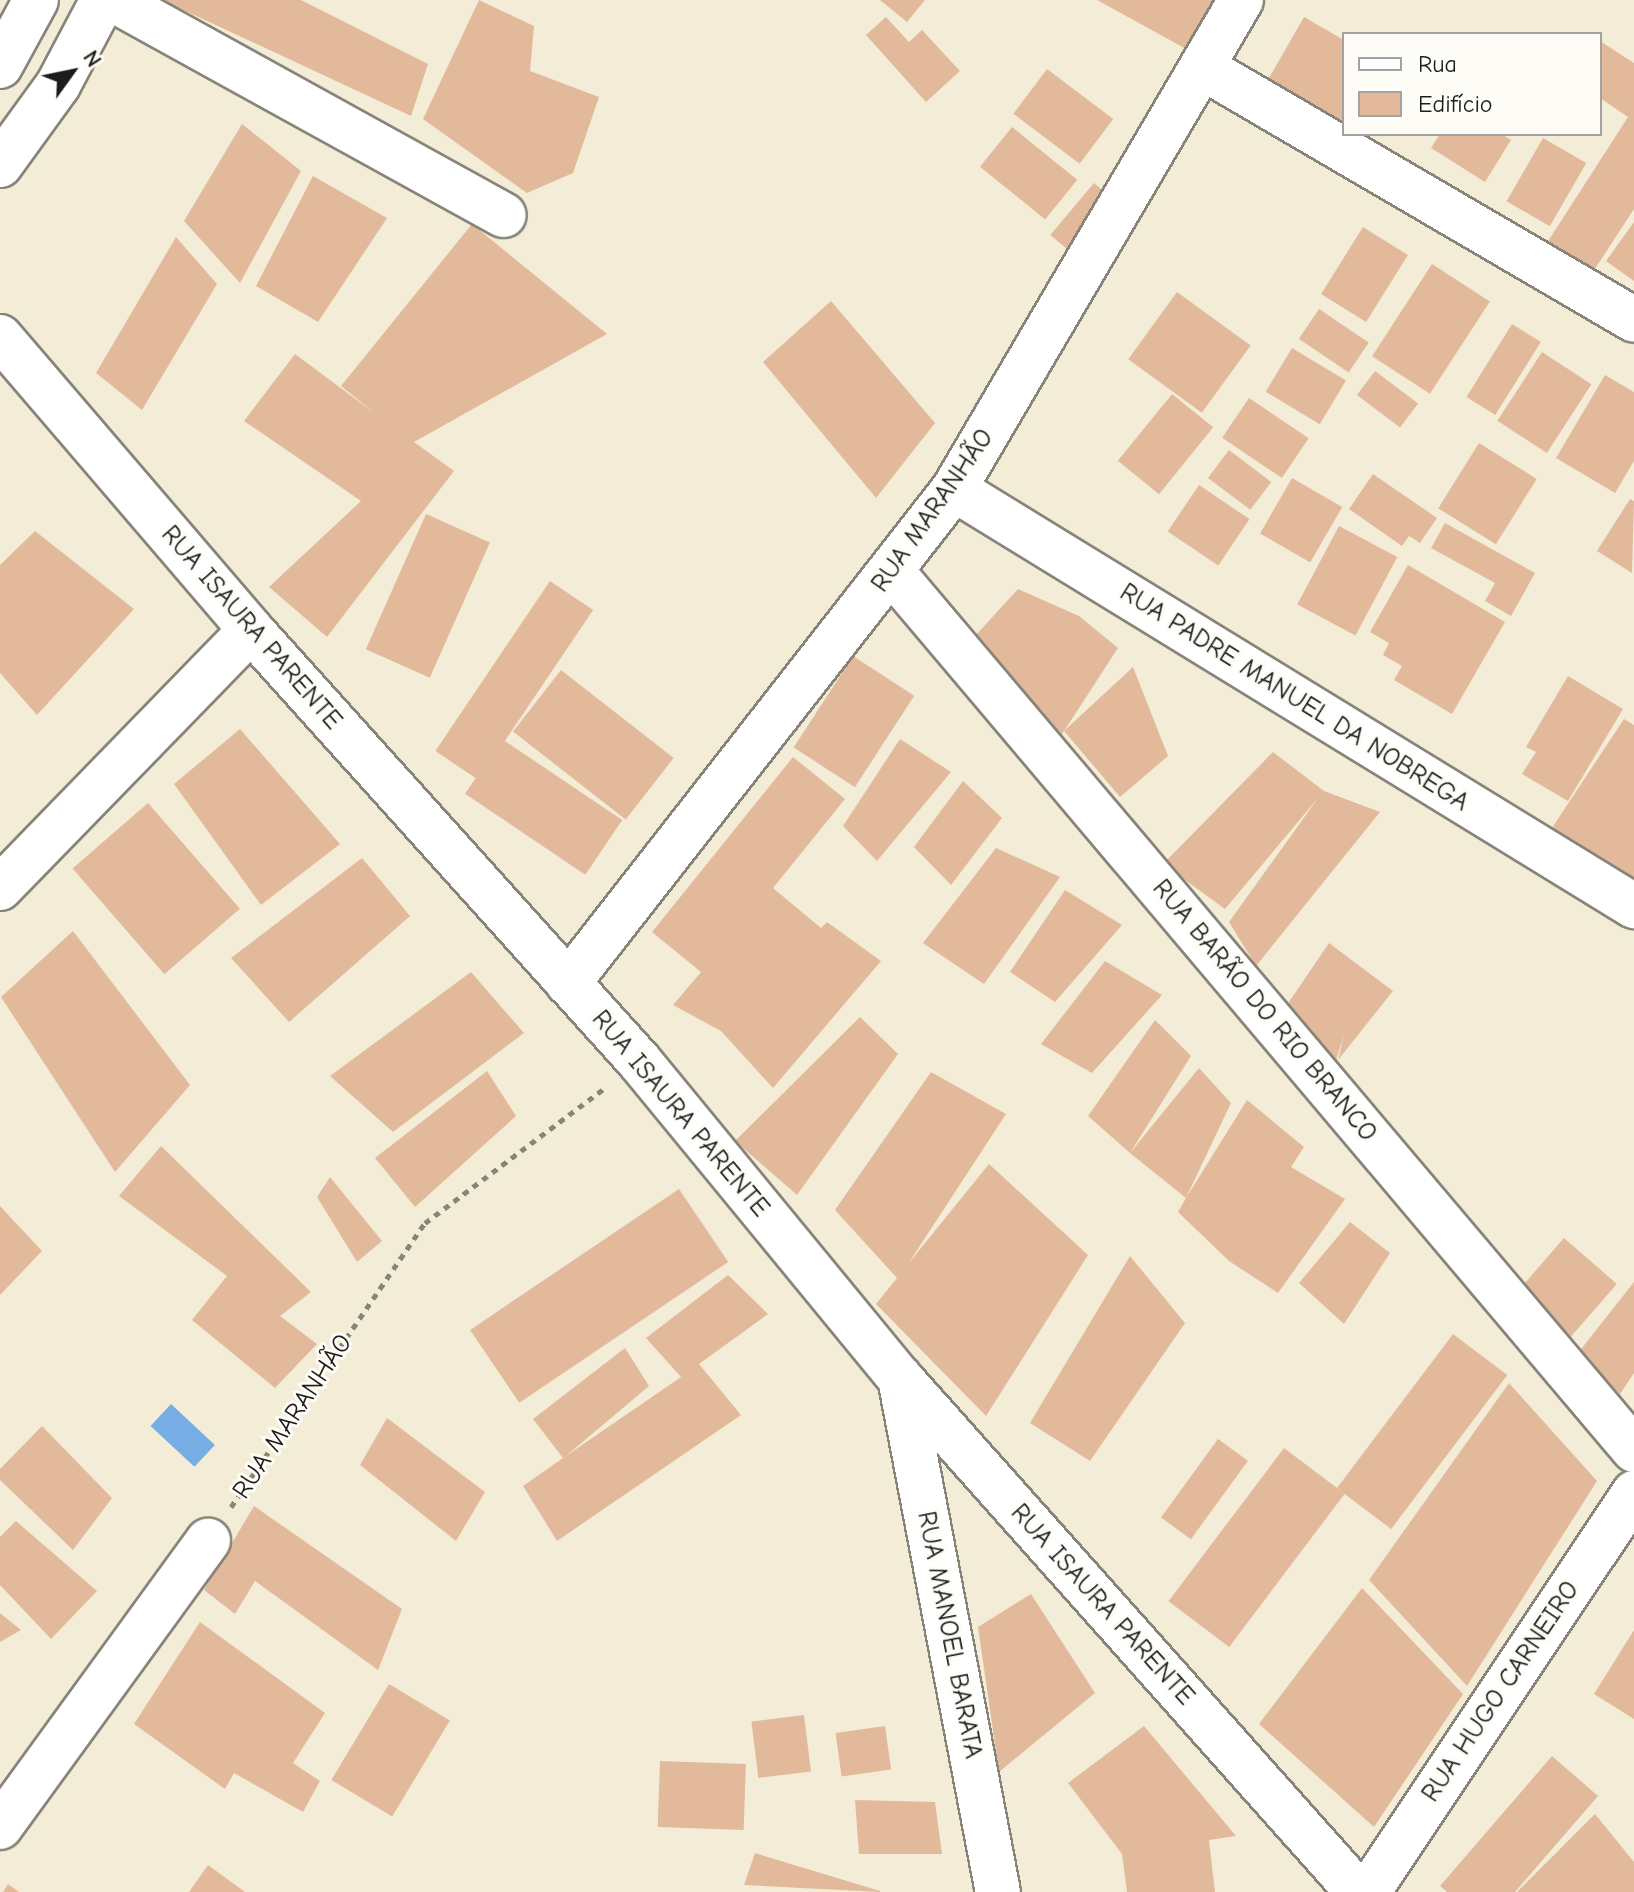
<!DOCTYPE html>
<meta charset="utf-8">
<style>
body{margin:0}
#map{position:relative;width:1634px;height:1892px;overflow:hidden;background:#f3edd7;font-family:"Comic Neue",sans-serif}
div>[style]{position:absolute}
.water>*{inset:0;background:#77ade5;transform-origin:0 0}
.building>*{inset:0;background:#e2ba9b;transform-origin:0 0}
.path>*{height:5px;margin-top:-2.5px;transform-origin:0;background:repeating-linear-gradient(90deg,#88847a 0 6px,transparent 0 12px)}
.roads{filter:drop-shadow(2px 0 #88847a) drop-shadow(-2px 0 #88847a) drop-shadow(0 2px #88847a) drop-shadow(0 -2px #88847a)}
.minor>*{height:44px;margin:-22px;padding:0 22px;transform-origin:22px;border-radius:22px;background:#fff}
.tertiary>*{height:44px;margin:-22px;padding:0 22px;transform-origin:22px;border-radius:22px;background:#fff}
.secondary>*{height:44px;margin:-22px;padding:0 22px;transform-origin:22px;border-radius:22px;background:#fff}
span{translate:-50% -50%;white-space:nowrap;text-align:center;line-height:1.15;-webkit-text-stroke:6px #fdfcf7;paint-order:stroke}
.street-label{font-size:26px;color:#1c1c1c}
.legend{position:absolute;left:1342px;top:32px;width:260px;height:104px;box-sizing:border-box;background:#fdfcf7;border:2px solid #a3a29f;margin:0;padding:10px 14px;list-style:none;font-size:24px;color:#1c1c1c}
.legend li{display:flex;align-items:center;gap:16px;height:40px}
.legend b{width:40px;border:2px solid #a3a29f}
.north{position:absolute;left:32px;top:32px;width:80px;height:80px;-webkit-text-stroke:6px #fdfcf7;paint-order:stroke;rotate:57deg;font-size:22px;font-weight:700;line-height:32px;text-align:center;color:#1c1c1c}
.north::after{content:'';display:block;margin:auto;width:28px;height:36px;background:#1c1c1c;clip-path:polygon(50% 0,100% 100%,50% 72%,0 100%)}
</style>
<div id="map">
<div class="water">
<i style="left:171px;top:1404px;width:60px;height:30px;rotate:43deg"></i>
</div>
<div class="building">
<i style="clip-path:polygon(162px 0,301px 0,428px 64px,411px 116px)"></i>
<i style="clip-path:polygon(479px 0,534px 26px,530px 71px,599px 97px,573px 173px,527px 193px,423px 119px)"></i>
<i style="clip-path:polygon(880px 0,925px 0,907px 22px)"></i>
<i style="clip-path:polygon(1097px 0,1215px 0,1188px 50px)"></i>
<i style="clip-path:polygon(886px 17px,909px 42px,922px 30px,960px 71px,926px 102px,866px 35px)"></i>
<i style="clip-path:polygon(1304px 17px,1344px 40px,1344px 131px,1265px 85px)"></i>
<i style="clip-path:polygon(1600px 41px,1634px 63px,1634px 209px,1589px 278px,1543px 249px,1628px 117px,1600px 98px)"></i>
<i style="left:1047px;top:69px;width:83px;height:56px;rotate:37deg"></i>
<i style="clip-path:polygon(242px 124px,301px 171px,240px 283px,184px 221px)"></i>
<i style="left:1012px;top:127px;width:84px;height:51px;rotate:39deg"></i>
<i style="clip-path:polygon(1440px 134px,1501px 134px,1511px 140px,1485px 182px,1431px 148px)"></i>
<i style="left:1543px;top:138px;width:50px;height:73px;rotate:30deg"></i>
<i style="clip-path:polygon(313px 176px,387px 218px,318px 322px,256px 286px)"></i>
<i style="left:1094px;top:183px;width:26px;height:68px;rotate:40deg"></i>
<i style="clip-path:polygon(1634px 222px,1634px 281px,1606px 261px)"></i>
<i style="clip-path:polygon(472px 224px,607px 334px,414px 442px,454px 471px,327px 637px,269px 587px,361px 501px,244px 421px,295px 354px,373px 412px,341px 386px)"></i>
<i style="left:1363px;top:227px;width:53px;height:79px;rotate:32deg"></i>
<i style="clip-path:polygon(176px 237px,217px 284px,142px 410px,96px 373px)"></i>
<i style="left:1432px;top:264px;width:69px;height:110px;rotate:33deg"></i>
<i style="left:1177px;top:292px;width:91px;height:83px;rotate:36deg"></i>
<i style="clip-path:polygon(831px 301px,935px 423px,876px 498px,763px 362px)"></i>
<i style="left:1319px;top:309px;width:60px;height:36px;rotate:34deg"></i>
<i style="left:1512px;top:324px;width:34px;height:86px;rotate:32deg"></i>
<i style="left:1292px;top:348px;width:63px;height:51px;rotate:31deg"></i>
<i style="left:1542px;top:352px;width:59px;height:82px;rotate:33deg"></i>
<i style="left:1375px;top:371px;width:54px;height:30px;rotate:37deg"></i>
<i style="clip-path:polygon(1605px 375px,1634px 392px,1634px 461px,1615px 493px,1556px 458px)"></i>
<i style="left:1172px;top:394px;width:53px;height:86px;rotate:39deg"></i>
<i style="left:1249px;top:398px;width:72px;height:48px;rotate:34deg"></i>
<i style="left:1479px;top:443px;width:68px;height:77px;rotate:32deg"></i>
<i style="left:1229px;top:450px;width:53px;height:35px;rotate:37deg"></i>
<i style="clip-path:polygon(1373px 474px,1437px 518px,1420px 543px,1409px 536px,1402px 546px,1349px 509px)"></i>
<i style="left:1292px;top:478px;width:58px;height:64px;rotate:30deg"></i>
<i style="left:1199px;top:485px;width:61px;height:56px;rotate:34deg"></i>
<i style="clip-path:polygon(1630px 499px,1634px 501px,1632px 573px,1597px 551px)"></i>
<i style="left:426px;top:514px;width:70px;height:148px;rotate:24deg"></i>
<i style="clip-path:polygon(1445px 523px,1535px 573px,1511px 616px,1485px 601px,1495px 583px,1431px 548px)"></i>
<i style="left:1339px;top:526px;width:66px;height:89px;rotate:28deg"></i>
<i style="clip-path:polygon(35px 531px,134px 609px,37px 715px,0 673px,0 565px)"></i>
<i style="clip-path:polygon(1408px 565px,1505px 622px,1452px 714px,1394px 680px,1402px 666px,1383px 655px,1389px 643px,1370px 632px)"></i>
<i style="left:550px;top:581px;width:52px;height:205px;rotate:34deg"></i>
<i style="clip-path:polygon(1018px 589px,1079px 616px,1118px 648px,1055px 745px,976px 635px)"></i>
<i style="left:853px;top:656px;width:73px;height:109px;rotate:33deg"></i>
<i style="clip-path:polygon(1133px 667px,1168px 756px,1120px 797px,1064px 731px)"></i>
<i style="left:561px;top:670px;width:143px;height:78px;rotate:38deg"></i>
<i style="clip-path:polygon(1568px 676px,1623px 709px,1568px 801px,1522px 774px,1536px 752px,1526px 747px)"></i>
<i style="clip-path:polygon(1624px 719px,1634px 725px,1634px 892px,1544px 840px)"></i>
<i style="clip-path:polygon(240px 729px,340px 844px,261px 905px,174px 784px)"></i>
<i style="left:502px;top:739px;width:145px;height:66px;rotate:34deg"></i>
<i style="clip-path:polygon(900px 739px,951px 772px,877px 861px,843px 826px)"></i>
<i style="clip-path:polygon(1273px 752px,1324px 791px,1380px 812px,1256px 966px,1229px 922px,1318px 798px,1225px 909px,1163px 864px)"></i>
<i style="clip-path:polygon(793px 757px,845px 799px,773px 888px,821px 928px,827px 922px,881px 961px,773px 1088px,721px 1031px,673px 1005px,701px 972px,652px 932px)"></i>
<i style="clip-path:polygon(963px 781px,1002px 818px,951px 885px,914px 847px)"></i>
<i style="left:148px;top:803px;width:140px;height:100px;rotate:49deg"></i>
<i style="clip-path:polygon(996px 848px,1060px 877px,984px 984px,923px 943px)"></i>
<i style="clip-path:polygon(362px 858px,410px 916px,289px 1022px,231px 958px)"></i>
<i style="clip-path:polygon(1065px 890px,1122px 925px,1055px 1002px,1010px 972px)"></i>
<i style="clip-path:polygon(73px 931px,190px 1085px,115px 1172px,1px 997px)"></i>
<i style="clip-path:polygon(1329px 943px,1393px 991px,1338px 1060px,1344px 1035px,1332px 1073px,1274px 1024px)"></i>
<i style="clip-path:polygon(1105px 961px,1162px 995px,1092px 1073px,1041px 1044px)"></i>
<i style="clip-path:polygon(471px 972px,524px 1033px,393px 1132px,330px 1076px)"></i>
<i style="clip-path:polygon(860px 1017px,898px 1054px,797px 1195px,735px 1141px)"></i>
<i style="clip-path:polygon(1155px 1020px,1191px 1056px,1130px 1153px,1199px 1068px,1231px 1103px,1186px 1198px,1247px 1100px,1304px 1147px,1291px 1167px,1345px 1199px,1278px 1293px,1229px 1261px,1178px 1212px,1186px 1198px,1130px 1153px,1088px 1116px)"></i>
<i style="clip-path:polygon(487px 1071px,516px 1116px,415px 1207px,375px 1158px)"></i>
<i style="clip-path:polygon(931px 1072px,1006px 1114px,908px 1264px,989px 1164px,1088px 1255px,986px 1416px,876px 1304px,897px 1278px,835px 1210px)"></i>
<i style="clip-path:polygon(161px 1146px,311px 1292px,280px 1316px,317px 1344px,275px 1388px,192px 1320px,227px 1276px,119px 1196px)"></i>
<i style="clip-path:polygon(330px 1177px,382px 1241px,357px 1262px,317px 1197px)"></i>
<i style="left:679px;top:1189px;width:88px;height:252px;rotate:56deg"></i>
<i style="clip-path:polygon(0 1206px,42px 1251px,0 1295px)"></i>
<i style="clip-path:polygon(1350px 1222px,1390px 1253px,1344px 1324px,1299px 1283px)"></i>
<i style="left:1564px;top:1238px;width:70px;height:79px;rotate:41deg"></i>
<i style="clip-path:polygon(1130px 1256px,1185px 1323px,1090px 1461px,1030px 1423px)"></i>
<i style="clip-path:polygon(728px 1275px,768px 1314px,699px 1364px,741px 1415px,557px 1541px,523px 1486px,563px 1458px,533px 1419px,625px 1348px,649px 1386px,566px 1456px,681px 1377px,646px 1338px)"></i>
<i style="clip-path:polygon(1634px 1282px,1634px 1373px,1620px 1394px,1578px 1353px)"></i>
<i style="left:1453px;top:1334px;width:68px;height:193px;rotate:37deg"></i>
<i style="clip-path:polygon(1509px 1383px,1597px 1481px,1467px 1686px,1369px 1580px)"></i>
<i style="clip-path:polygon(387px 1418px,485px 1492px,456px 1541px,360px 1465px)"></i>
<i style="clip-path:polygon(42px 1426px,112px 1498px,73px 1550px,0 1480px,0 1469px)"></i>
<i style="left:1218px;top:1439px;width:37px;height:97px;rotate:36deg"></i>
<i style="left:1284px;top:1448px;width:76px;height:192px;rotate:37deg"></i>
<i style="clip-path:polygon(254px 1506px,402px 1609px,378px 1670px,255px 1581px,235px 1614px,204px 1590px)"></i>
<i style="clip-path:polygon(16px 1521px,97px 1591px,51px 1639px,0 1585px,0 1537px)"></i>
<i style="clip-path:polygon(1362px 1588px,1463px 1694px,1374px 1827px,1259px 1724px)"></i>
<i style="clip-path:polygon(1031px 1594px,1095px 1693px,999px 1772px,978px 1627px)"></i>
<i style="clip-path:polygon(0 1613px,21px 1630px,0 1642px)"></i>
<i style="clip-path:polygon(200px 1622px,325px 1713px,293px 1763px,320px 1781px,303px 1812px,234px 1773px,225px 1789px,134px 1724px)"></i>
<i style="clip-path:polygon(1634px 1630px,1634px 1719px,1594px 1694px)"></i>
<i style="left:389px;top:1684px;width:71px;height:112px;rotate:31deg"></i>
<i style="left:804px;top:1715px;width:57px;height:53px;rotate:83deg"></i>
<i style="left:885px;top:1726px;width:44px;height:50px;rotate:82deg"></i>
<i style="clip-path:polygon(1144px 1726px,1236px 1836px,1209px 1840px,1215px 1892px,1127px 1892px,1122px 1854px,1068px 1783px)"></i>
<i style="clip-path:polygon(1552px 1756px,1598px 1796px,1515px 1892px,1447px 1892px,1440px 1886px)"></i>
<i style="left:660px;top:1761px;width:86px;height:66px;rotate:2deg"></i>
<i style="clip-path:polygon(855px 1800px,935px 1802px,942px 1854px,859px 1854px)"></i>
<i style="clip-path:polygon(1595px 1814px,1634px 1862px,1634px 1892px,1517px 1892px)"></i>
<i style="clip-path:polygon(755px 1853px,880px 1891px,880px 1892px,744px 1885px)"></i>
<i style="clip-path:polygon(208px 1865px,245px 1892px,189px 1892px)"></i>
<i style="clip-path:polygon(8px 1884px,19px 1892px,3px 1892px)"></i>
</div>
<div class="path">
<i style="left:231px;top:1507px;width:344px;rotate:-55.7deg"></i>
<i style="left:425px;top:1223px;width:226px;rotate:-36.9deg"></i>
</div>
<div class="roads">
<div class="minor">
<i style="left:114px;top:0;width:445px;rotate:28.9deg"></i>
<i style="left:1205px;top:69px;width:497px;rotate:30.3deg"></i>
<i style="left:954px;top:489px;width:798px;rotate:31.52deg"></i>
<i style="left:893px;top:573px;width:1148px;rotate:49.8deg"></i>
<i style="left:0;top:888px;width:360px;rotate:-45.8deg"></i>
<i style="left:568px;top:983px;width:627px;rotate:-52deg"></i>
<i style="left:954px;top:489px;width:567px;rotate:-59.59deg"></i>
<i style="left:900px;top:1378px;width:523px;rotate:79.21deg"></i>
<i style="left:0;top:1827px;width:354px;rotate:-54deg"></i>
<i style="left:1368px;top:1892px;width:480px;rotate:-56.3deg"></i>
</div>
<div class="tertiary">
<i style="left:0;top:337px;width:386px;rotate:49.4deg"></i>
<i style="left:251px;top:630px;width:581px;rotate:48deg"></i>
<i style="left:640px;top:1062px;width:409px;rotate:50.6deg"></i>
<i style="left:900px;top:1378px;width:688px;rotate:48.3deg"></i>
</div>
<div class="secondary">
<i style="left:0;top:66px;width:75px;rotate:-61.4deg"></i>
<i style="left:0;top:165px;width:99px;rotate:-54.1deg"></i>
<i style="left:58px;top:85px;width:96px;rotate:-62.1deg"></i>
</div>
</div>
<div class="street-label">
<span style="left:933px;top:511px;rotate:-55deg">RUA MARANHÃO</span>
<span style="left:251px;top:628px;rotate:49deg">RUA ISAURA PARENTE</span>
<span style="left:1294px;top:698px;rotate:32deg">RUA PADRE MANUEL DA NOBREGA</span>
<span style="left:1264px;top:1011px;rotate:50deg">RUA BARÃO DO RIO BRANCO</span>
<span style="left:680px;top:1114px;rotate:50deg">RUA ISAURA PARENTE</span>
<span style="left:293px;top:1417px;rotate:-56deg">RUA MARANHÃO</span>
<span style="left:1102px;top:1605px;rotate:48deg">RUA ISAURA PARENTE</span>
<span style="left:949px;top:1635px;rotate:79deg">RUA MANOEL BARATA</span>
<span style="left:1501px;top:1692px;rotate:-56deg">RUA HUGO CARNEIRO</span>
</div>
<ul class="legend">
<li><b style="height:10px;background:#fff"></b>Rua</li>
<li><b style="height:22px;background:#e2ba9b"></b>Edifício</li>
</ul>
<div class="north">N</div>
</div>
